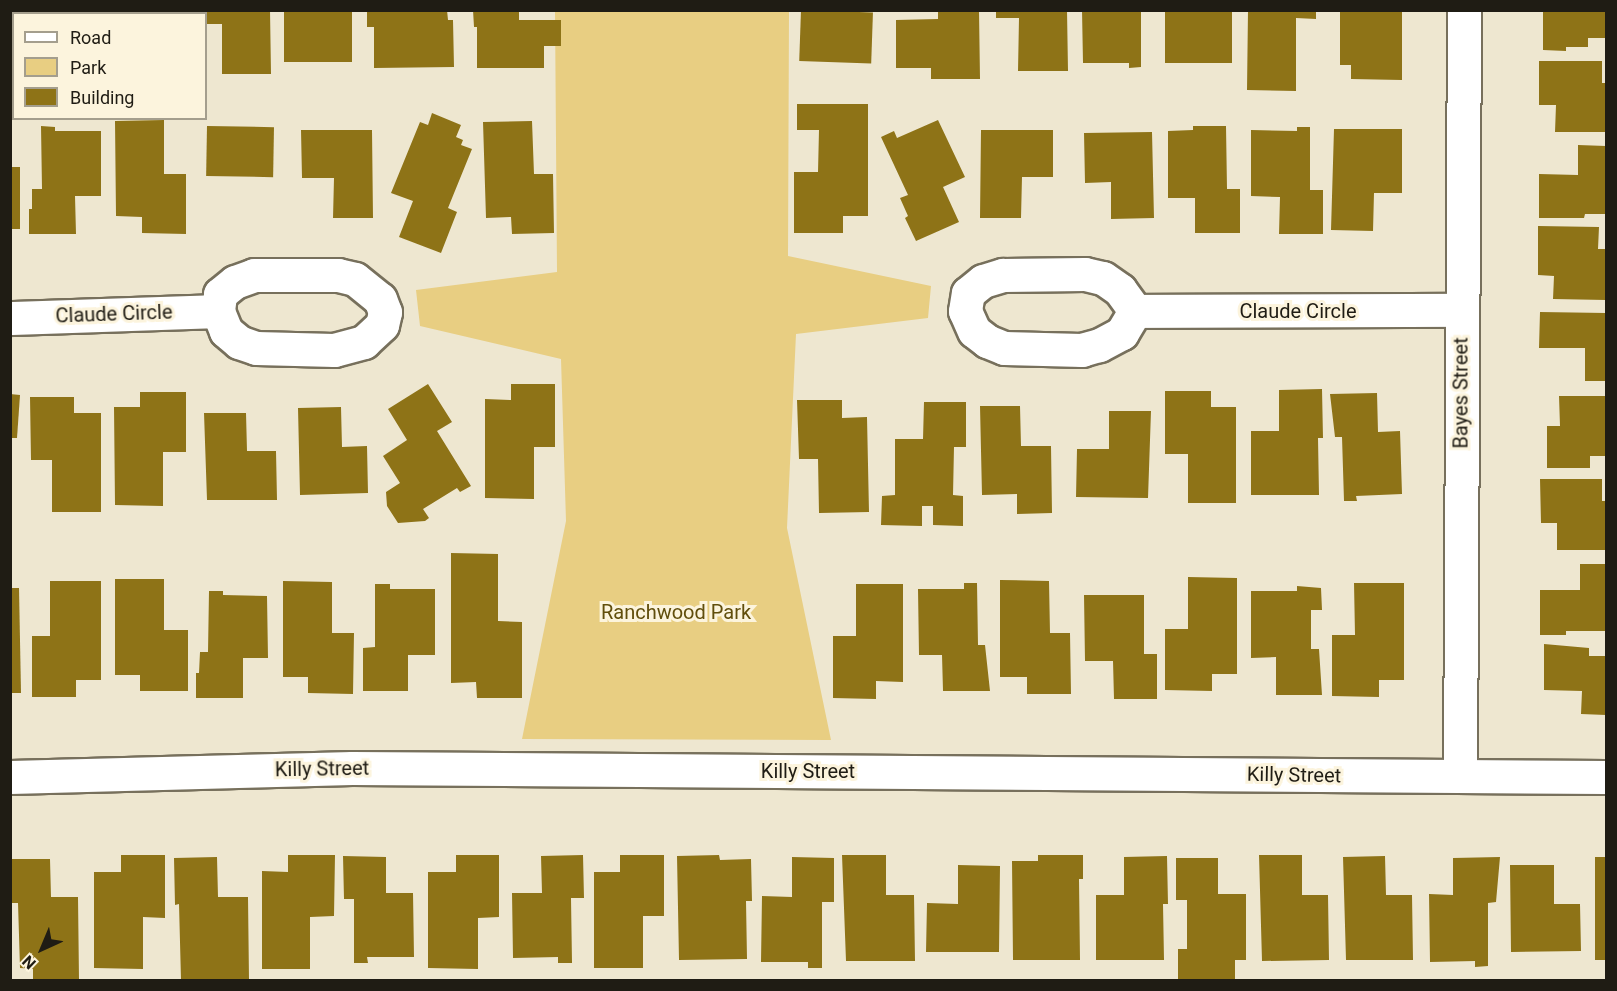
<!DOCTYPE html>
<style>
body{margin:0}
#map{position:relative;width:1617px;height:991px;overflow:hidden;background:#eee7d0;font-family:Roboto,sans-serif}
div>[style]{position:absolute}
.green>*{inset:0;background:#e8ce82}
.building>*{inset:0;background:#8e7317;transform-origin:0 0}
.roads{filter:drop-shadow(2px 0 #77705c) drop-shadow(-2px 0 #77705c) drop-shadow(0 2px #77705c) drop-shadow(0 -2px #77705c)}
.street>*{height:33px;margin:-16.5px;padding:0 16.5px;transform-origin:16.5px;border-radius:16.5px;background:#fff}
span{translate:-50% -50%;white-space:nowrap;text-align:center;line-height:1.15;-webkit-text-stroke:6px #fcf4dd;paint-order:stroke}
.street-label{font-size:20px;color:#1f1c14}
.park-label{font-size:20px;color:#614e0c}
.frame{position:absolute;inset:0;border:12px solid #1f1c14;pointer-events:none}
.legend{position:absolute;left:12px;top:12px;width:195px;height:108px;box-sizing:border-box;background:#fcf4dd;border:2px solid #a49e8d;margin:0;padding:8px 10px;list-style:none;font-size:18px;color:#1f1c14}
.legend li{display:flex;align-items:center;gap:12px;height:30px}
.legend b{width:30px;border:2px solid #a49e8d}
.north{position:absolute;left:12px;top:919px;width:60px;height:60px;-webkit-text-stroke:4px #fcf4dd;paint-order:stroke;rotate:224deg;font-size:16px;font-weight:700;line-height:24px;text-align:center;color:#1f1c14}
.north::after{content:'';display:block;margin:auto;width:21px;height:27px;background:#1f1c14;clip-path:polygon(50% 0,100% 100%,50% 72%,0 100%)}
</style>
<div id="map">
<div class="green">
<i style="clip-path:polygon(555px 11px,789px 11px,788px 256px,931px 286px,928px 318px,796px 334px,787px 528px,831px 740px,522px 739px,566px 521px,561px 359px,420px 326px,416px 290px,557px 272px)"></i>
</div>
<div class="building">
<i style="left:32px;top:10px;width:71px;height:4px"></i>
<i style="left:118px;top:10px;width:59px;height:4px"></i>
<i style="clip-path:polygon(199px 10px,270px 10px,271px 74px,222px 74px,222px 24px,206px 24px,206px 14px,199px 14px)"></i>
<i style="left:284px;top:10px;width:68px;height:52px"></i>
<i style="clip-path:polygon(367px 10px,447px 10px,448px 20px,453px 20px,454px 67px,374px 68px,374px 27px,367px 27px)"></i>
<i style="clip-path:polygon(473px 10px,519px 10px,519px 20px,561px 20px,561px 46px,544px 46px,544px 68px,477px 68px,477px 27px,474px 27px)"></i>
<i style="left:801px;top:10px;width:72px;height:51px;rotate:2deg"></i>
<i style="clip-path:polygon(938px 10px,979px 10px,980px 79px,931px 79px,931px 68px,896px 68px,896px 20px,938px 19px)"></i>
<i style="clip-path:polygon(996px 10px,1067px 10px,1068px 71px,1018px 71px,1019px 18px,996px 18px)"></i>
<i style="clip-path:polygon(1082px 10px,1141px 10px,1141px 67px,1129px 68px,1129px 63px,1083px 63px)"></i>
<i style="left:1165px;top:10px;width:67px;height:53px"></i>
<i style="clip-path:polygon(1248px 10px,1316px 10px,1316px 19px,1296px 18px,1296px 91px,1247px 90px)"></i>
<i style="clip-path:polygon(1340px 10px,1402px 10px,1402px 80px,1351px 79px,1351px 65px,1340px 65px)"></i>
<i style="clip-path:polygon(1543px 10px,1606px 10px,1606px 38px,1588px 38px,1588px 47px,1566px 47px,1566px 51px,1543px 50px)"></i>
<i style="clip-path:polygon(1539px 61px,1602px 61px,1602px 83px,1606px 83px,1606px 132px,1555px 132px,1556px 105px,1539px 105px)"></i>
<i style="clip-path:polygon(797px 104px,868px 104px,868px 216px,843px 216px,843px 233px,794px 233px,794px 172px,818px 172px,819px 130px,797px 130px)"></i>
<i style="clip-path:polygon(432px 113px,461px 125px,456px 137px,463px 140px,461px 145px,472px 149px,448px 208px,457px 212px,441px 253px,399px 237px,413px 201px,391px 193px,420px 122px,428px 125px)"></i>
<i style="clip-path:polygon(164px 120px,164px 174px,186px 174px,186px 234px,142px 233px,142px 217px,116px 216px,115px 121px)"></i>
<i style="clip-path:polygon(938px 120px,965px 177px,943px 187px,959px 222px,916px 241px,905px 218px,908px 216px,900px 198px,908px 195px,881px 137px,894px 131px,897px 138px)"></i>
<i style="clip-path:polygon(532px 121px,534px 174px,553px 174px,554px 233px,512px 234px,511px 217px,486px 218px,483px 122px)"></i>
<i style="clip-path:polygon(41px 126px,55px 127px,55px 131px,101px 131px,101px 196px,75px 196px,76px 234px,29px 234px,29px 209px,32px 209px,32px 189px,42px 189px)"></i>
<i style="left:207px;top:126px;width:67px;height:50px;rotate:1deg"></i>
<i style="clip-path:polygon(1193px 126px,1226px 126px,1227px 189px,1240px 189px,1240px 233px,1195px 233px,1195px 198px,1168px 198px,1168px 131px,1193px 130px)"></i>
<i style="clip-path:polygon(1297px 127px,1310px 127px,1310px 190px,1323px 190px,1323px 234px,1279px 234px,1280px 197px,1251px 196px,1251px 130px,1297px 131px)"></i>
<i style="clip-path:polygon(1334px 129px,1402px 129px,1402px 193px,1374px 193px,1373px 231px,1331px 230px)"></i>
<i style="clip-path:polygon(301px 130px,372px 130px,373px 218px,333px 218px,334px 178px,302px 178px)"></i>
<i style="clip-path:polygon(981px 130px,1053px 130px,1053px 177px,1022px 177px,1021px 218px,980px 218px)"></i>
<i style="clip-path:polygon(1152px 132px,1154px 218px,1111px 219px,1111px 182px,1085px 183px,1084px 133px)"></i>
<i style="clip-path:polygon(1578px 145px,1606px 146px,1606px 214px,1585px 214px,1584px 218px,1539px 218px,1539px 174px,1578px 175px)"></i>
<i style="left:20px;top:167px;width:62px;height:10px;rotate:90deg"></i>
<i style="clip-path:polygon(1538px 226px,1599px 227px,1598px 249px,1606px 249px,1606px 300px,1553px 299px,1554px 276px,1538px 275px)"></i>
<i style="clip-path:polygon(1540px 312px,1606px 313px,1606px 381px,1585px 381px,1585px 348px,1539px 348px)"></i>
<i style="clip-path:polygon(428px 384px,452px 422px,437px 431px,471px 486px,460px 492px,457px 488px,423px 509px,429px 518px,425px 521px,398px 523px,387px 506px,386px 492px,400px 483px,383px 456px,407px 440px,388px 409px)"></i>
<i style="clip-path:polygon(511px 384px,555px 384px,555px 447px,534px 447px,534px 499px,485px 498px,485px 399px,511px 400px)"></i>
<i style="clip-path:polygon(1322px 389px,1323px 438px,1318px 438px,1319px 495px,1251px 495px,1251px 431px,1279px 431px,1279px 390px)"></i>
<i style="clip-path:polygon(1165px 391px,1211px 391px,1211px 407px,1236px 407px,1236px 503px,1188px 503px,1188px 454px,1165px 454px)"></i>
<i style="clip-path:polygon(140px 392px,186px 392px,186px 452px,163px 452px,163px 506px,115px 505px,114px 407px,140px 407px)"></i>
<i style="clip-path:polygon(1377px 393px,1378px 432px,1400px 431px,1402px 494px,1356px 496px,1357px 501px,1344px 501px,1342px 437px,1335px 437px,1330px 394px)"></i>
<i style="clip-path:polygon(10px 394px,20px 395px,17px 438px,10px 438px)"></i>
<i style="clip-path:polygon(1559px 396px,1606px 396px,1606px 456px,1590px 456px,1590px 468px,1547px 468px,1547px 426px,1560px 426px)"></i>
<i style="clip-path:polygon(30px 397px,74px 397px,74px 413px,101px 413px,101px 512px,52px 512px,52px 460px,31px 460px)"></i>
<i style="clip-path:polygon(797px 400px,842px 400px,842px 418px,867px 417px,869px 512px,819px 513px,818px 459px,799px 459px)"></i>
<i style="clip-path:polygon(924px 402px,966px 402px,966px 447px,954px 447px,953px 495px,963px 496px,963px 526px,933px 525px,933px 506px,922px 506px,922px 526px,881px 525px,882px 496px,895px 495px,895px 439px,923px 439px)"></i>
<i style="clip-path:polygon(980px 406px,1020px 406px,1021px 446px,1051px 446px,1052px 513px,1017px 514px,1017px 494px,982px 495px)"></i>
<i style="clip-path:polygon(341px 407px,342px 447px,367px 446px,368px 493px,300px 495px,298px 408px)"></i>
<i style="clip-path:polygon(1109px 411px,1151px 411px,1148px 498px,1076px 497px,1077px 449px,1109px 449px)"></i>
<i style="clip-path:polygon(204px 413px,246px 413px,247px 451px,276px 451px,277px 500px,207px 500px)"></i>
<i style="clip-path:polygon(1540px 479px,1602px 479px,1602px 501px,1606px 501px,1606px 550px,1557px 550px,1557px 523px,1541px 523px)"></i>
<i style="clip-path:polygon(451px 553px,498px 554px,498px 621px,522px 622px,522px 698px,477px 698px,476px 682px,451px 683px)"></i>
<i style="clip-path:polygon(1580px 564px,1606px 564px,1606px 631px,1566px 631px,1566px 635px,1540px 635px,1540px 590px,1580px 590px)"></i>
<i style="clip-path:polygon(1188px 577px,1237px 578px,1237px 674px,1212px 674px,1212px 691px,1165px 690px,1165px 629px,1188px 629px)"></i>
<i style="clip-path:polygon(115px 579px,164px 579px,164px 630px,188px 630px,188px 691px,140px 691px,140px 675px,115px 675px)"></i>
<i style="clip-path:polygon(1000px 580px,1049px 581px,1050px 633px,1070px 633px,1071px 694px,1027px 694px,1027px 677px,1000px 677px)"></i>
<i style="clip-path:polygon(50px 581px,101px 581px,101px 680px,76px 680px,76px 697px,32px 697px,32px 636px,50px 636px)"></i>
<i style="clip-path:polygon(283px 581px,332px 582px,332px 633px,354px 633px,353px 694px,308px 693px,308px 677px,283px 677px)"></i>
<i style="clip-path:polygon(964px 583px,977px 583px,978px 645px,985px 645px,990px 691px,943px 691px,942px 655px,919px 655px,918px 589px,964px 589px)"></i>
<i style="clip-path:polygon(1354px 583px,1404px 583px,1404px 680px,1379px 680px,1379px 697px,1332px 696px,1332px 635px,1355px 635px)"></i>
<i style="clip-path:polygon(375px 584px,390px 584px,390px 589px,435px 589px,435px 655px,408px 655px,408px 691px,363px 691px,363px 648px,375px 647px)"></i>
<i style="clip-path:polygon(856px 584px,903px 584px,903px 682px,876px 681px,876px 699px,833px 698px,833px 636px,856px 636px)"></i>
<i style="clip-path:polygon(1297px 586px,1321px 588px,1322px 610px,1311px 610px,1311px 649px,1319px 649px,1322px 695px,1276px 695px,1276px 657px,1251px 658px,1251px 591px,1297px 591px)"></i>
<i style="clip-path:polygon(10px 588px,19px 588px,21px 693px,10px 693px)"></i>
<i style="clip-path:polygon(209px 591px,223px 591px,223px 595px,267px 596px,268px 658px,243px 658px,243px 698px,196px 698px,196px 673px,199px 673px,200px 652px,208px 652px)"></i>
<i style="clip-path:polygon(1084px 595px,1144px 595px,1144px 654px,1157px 654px,1157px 699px,1114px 699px,1113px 661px,1085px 661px)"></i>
<i style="clip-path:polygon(1544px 644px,1589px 648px,1589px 656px,1606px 656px,1606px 715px,1581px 714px,1582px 691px,1544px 690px)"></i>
<i style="clip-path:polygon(121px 855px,165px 855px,165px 918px,143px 917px,143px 969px,94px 968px,94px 872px,121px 872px)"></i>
<i style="clip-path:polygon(288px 855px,335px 855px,334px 916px,310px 917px,310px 969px,262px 969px,262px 871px,288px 872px)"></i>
<i style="clip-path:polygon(456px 855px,499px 855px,499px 917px,478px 918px,478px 969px,428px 968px,428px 872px,456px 872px)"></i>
<i style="clip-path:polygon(583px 855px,584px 898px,571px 898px,572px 963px,558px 963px,558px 957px,513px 958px,512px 893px,542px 893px,541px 856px)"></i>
<i style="clip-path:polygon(620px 855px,664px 855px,664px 916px,643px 916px,643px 968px,594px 968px,594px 872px,620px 872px)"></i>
<i style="clip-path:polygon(719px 855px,720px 860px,751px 859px,752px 901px,746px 901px,747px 959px,679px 960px,677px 856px)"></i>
<i style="clip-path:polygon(842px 855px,886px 855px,886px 895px,914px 895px,915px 961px,846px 961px)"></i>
<i style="clip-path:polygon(1038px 855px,1083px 855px,1083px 879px,1079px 879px,1080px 960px,1013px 960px,1012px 861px,1038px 861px)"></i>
<i style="clip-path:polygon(1259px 855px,1302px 855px,1302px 895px,1328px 895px,1329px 960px,1262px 961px)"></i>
<i style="clip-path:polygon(343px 856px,386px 857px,386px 893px,413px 893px,414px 957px,367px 957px,368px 963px,354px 963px,354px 899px,344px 899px)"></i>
<i style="clip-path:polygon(1167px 856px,1168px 904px,1163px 904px,1164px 960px,1096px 960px,1096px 895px,1124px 895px,1124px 857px)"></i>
<i style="clip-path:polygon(1385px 856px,1386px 895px,1412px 895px,1413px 960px,1346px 960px,1343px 857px)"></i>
<i style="clip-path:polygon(217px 857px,218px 897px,248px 897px,249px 980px,181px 980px,179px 904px,175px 905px,174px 858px)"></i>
<i style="clip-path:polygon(792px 857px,834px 858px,834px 902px,822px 902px,822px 968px,808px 968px,808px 962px,761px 962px,762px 896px,792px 897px)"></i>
<i style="clip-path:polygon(1500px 857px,1496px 902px,1488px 903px,1488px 966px,1475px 967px,1475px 961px,1430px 962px,1429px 894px,1453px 895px,1453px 858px)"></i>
<i style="left:1595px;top:857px;width:11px;height:103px"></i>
<i style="clip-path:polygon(1176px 858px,1218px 858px,1218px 894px,1246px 894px,1246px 960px,1235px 960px,1235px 980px,1178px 980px,1178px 949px,1187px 949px,1187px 900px,1176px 900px)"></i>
<i style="clip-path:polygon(10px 859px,50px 859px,51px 897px,78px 897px,79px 980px,33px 980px,33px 969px,20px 968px,18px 903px,10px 903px)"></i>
<i style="clip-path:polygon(958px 865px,1000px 866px,999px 952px,926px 952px,927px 903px,958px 904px)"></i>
<i style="clip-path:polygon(1510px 865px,1554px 865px,1554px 904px,1580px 904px,1581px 951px,1511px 952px)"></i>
</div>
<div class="roads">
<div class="street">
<i style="left:1085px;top:274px;width:18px;rotate:13deg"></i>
<i style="left:1103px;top:278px;width:21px;rotate:35deg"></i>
<i style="left:1120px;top:290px;width:26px;rotate:54deg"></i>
<i style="left:1135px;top:311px;width:26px;rotate:121deg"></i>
<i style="left:1122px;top:333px;width:26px;rotate:152deg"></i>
<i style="left:1099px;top:345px;width:18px;rotate:164deg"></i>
<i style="left:1082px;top:350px;width:78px;rotate:-178.5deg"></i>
<i style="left:1004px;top:348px;width:18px;rotate:-158deg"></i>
<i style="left:987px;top:341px;width:16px;rotate:-142deg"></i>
<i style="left:974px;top:331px;width:22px;rotate:-114deg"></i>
<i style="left:965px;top:311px;width:18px;rotate:-81deg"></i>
<i style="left:968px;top:293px;width:19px;rotate:-39deg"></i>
<i style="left:983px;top:281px;width:21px;rotate:-17deg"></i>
<i style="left:1003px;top:275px;width:82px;rotate:-0.7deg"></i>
<i style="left:254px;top:275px;width:84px"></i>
<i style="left:338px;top:275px;width:17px;rotate:13deg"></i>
<i style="left:355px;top:279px;width:32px;rotate:39deg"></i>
<i style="left:380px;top:299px;width:14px;rotate:69deg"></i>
<i style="left:385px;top:312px;width:13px;rotate:103deg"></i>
<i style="left:382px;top:325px;width:25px;rotate:137deg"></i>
<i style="left:364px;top:342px;width:31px;rotate:165deg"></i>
<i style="left:334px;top:350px;width:78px;rotate:-178.5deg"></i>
<i style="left:256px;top:348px;width:18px;rotate:-161deg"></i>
<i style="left:239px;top:342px;width:17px;rotate:-140deg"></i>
<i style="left:226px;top:331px;width:22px;rotate:-112deg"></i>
<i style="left:218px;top:311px;width:17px;rotate:-83deg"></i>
<i style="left:220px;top:294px;width:19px;rotate:-39deg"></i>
<i style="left:235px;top:282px;width:20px;rotate:-20deg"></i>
<i style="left:1135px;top:311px;width:327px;rotate:-0.2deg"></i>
<i style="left:10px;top:318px;width:208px;rotate:-1.9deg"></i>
<i style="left:1460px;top:776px;width:766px;rotate:-89.7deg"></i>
<i style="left:10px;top:777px;width:342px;rotate:-1.5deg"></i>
<i style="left:352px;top:768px;width:1254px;rotate:0.41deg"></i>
</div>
</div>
<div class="street-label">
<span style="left:1298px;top:311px">Claude Circle</span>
<span style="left:114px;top:314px;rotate:-2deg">Claude Circle</span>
<span style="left:1461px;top:393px;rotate:-90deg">Bayes Street</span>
<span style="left:322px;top:769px;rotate:-1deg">Killy Street</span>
<span style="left:808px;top:771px">Killy Street</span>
<span style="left:1294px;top:775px;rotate:1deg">Killy Street</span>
</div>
<div class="park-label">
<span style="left:676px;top:612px">Ranchwood Park</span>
</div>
<div class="frame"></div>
<ul class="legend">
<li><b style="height:8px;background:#fff"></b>Road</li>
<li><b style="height:16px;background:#e8ce82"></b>Park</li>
<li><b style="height:16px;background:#8e7317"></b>Building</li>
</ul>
<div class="north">N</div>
</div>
